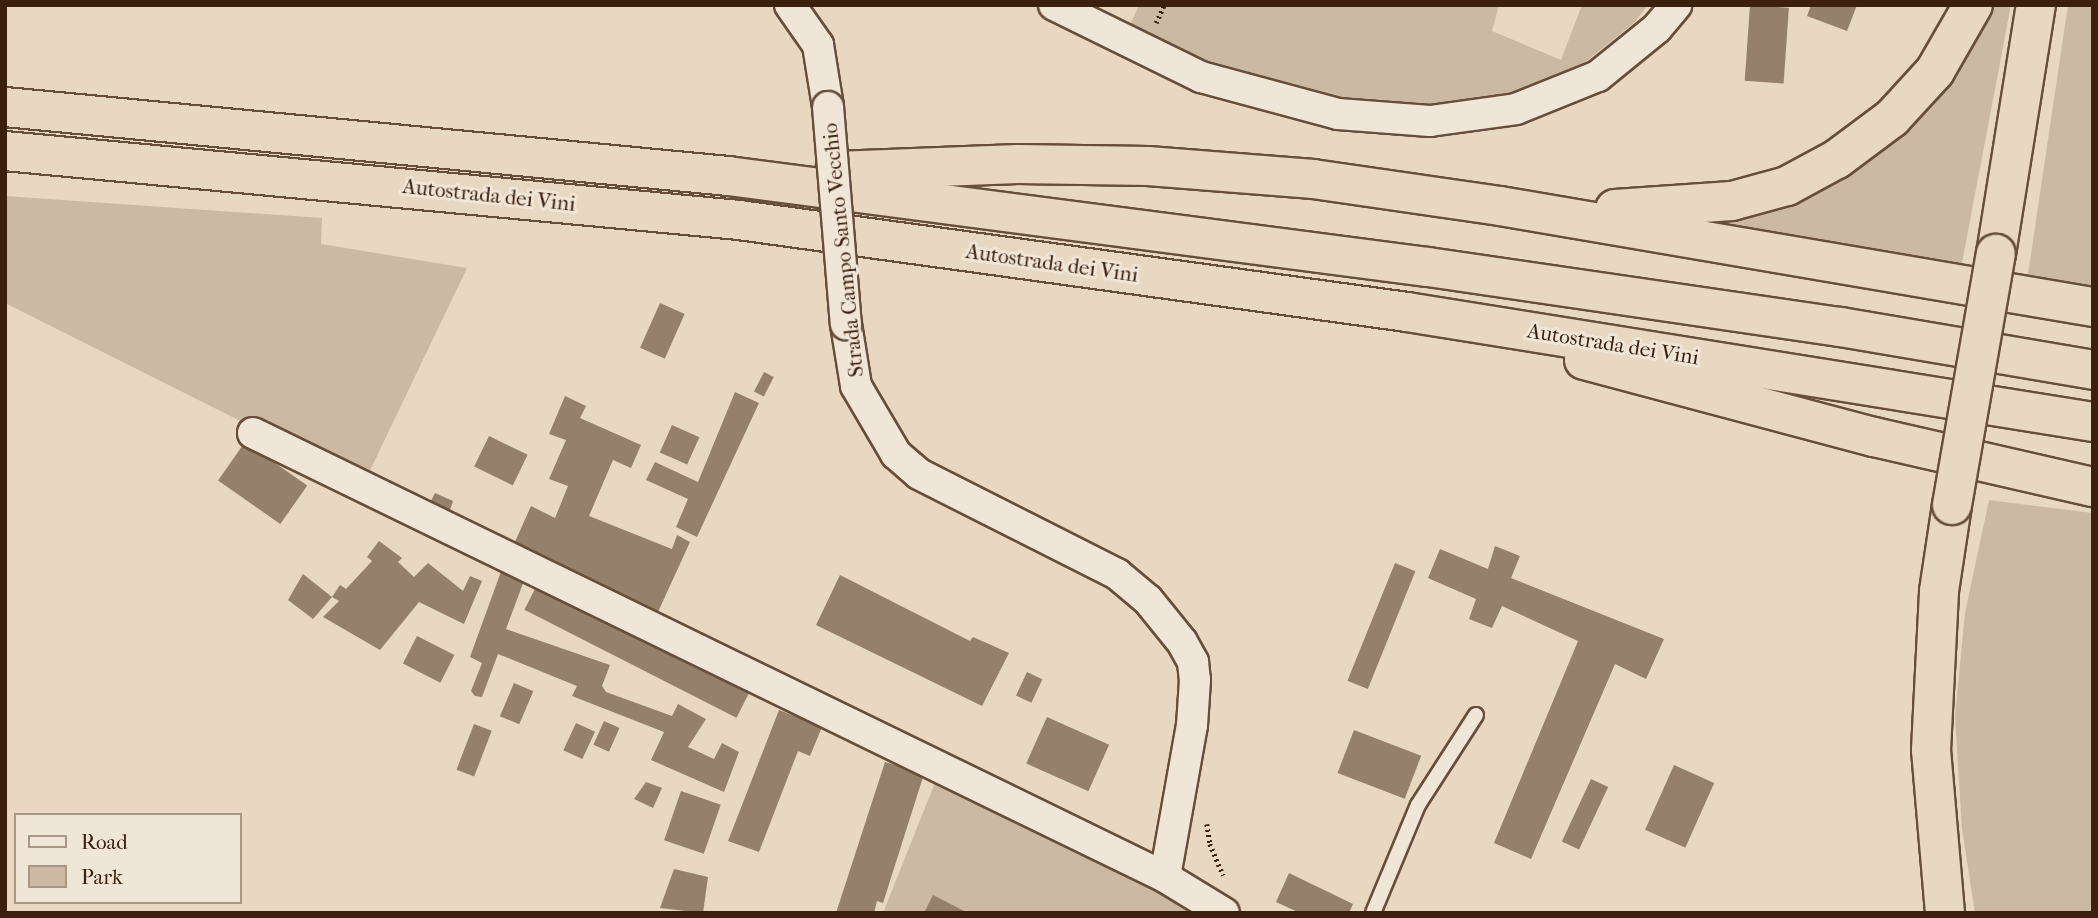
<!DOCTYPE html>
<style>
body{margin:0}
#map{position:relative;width:2098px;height:918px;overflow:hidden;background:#e8d8c1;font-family:"IM FELL French Canon",serif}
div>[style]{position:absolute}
.green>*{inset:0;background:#cbb9a3}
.building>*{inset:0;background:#95806b;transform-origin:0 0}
.path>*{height:4.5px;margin-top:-2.25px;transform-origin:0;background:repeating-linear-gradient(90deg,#3c200e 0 2px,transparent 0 5.5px)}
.roads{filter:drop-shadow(2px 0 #674e3b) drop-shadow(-2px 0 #674e3b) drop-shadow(0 2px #674e3b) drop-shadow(0 -2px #674e3b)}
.lane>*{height:14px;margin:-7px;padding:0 7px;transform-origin:7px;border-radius:7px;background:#f0e6d7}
.street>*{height:30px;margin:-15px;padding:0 15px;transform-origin:15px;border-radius:15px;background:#f0e6d7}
.highway>*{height:38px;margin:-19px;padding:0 19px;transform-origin:19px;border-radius:19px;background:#e8d8c1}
.bridges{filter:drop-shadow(2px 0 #674e3b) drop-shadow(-2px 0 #674e3b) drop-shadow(0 2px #674e3b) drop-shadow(0 -2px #674e3b)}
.street-bridge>*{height:30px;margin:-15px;padding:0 15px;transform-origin:15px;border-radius:15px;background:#f0e6d7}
.highway-bridge>*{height:38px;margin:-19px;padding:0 19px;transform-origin:19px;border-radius:19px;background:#e8d8c1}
span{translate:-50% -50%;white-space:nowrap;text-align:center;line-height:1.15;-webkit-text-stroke:6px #f0e6d7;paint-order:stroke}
.street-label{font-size:21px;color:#3c200e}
.frame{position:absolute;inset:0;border:7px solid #3c200e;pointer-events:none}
.legend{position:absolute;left:14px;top:813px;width:228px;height:91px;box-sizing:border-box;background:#f0e6d7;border:2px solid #a89787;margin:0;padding:9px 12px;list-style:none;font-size:21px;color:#3c200e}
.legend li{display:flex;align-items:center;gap:14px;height:35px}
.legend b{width:35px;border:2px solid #a89787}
</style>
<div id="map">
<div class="green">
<i style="clip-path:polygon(1139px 5px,1499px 5px,1492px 31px,1561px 60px,1582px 5px,1648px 5px,1634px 23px,1579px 67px,1601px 77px,1432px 120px,1204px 77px,1129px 27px)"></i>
<i style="clip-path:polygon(1992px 5px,2011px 5px,1961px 268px,1709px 225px,1752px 213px,1959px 65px)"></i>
<i style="clip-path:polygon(2068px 5px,2093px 5px,2093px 292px,2027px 281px)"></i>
<i style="clip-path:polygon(5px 196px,322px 218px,321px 244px,467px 268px,364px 483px,5px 303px)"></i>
<i style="clip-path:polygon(1989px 500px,2093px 513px,2093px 913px,1975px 913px,1962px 829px,1955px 716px,1965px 613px)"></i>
<i style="clip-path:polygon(940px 770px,1225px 913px,883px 913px)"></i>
</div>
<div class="building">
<i style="left:1750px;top:5px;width:39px;height:76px;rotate:4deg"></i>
<i style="clip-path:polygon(1811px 5px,1857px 5px,1847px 31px,1807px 16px)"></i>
<i style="left:660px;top:303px;width:27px;height:49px;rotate:24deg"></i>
<i style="left:764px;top:372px;width:11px;height:22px;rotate:27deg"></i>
<i style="clip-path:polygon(735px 392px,759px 403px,697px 537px,676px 527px,688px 499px,646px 480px,655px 462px,698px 482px)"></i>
<i style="clip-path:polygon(565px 396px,586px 406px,580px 418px,641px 445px,631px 468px,613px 460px,589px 516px,672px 549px,677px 535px,690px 542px,658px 612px,514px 544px,531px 506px,555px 518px,568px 486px,549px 479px,566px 440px,549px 434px)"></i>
<i style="left:672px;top:425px;width:30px;height:30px;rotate:24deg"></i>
<i style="left:489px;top:436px;width:43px;height:34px;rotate:26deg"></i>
<i style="left:245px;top:442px;width:76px;height:47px;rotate:35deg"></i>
<i style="clip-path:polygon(435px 493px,453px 501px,449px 513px,430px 503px)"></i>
<i style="clip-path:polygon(379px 541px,402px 558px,398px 562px,414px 577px,428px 563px,463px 591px,470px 576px,482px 581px,464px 624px,419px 602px,380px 650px,323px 617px,339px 601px,332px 597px,313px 619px,288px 600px,303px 574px,332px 597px,340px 585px,346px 589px,372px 561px,367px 557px)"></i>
<i style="clip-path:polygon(1495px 546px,1520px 556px,1511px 578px,1664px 639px,1646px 679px,1615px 664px,1531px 859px,1494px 843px,1578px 641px,1502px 606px,1492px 628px,1469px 619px,1476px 599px,1428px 578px,1440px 549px,1488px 569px)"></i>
<i style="left:1395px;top:563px;width:22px;height:127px;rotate:22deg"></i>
<i style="clip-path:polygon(503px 566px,525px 578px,506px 629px,610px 665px,602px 686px,606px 692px,672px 716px,678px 704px,706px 719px,688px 747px,714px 759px,722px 743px,739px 752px,724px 792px,651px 760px,664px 732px,572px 696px,577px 686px,498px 654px,482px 697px,475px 696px,471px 691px,482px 663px,470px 657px)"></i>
<i style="clip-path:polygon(840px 575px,970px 641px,973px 637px,1009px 653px,982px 706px,816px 625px)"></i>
<i style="left:538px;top:583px;width:238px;height:30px;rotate:27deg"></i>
<i style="left:417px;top:636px;width:42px;height:31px;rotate:27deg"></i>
<i style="left:1027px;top:672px;width:17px;height:26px;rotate:25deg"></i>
<i style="left:514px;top:683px;width:21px;height:36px;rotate:23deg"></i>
<i style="clip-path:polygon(779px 710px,822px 727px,810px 756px,798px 751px,759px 852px,728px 841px)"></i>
<i style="left:1047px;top:717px;width:68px;height:51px;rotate:24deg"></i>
<i style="left:604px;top:721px;width:17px;height:26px;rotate:24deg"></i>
<i style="left:576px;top:723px;width:21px;height:30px;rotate:25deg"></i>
<i style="left:474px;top:724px;width:19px;height:49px;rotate:21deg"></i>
<i style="left:1354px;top:730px;width:72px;height:46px;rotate:21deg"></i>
<i style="clip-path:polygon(885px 762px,924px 774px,883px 903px,877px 901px,874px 913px,836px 913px)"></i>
<i style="left:1674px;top:765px;width:44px;height:71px;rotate:24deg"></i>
<i style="left:1591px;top:779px;width:19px;height:69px;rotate:25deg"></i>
<i style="clip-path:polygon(646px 782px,662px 788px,653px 808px,634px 799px)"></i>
<i style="left:681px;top:791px;width:42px;height:52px;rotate:19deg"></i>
<i style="clip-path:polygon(674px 869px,708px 877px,703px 913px,660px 908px)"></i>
<i style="clip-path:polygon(1289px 873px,1353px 904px,1349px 913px,1300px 913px,1276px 902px)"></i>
<i style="clip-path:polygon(933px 895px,968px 913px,924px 913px)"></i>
</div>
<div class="path">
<i style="left:1156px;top:23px;width:20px;rotate:-66deg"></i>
<i style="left:1207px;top:824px;width:20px;rotate:81deg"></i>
<i style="left:1210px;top:844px;width:34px;rotate:67deg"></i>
</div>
<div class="roads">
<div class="lane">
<i style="left:1373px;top:913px;width:117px;rotate:-67.4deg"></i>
<i style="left:1418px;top:805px;width:107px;rotate:-57.2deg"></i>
</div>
<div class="street">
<i style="left:790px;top:5px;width:49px;rotate:55deg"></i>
<i style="left:818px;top:45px;width:63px;rotate:80.8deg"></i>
<i style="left:1054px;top:5px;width:164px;rotate:26.1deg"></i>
<i style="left:1201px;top:77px;width:142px;rotate:15.1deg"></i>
<i style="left:1338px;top:114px;width:92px;rotate:4.4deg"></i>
<i style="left:1430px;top:121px;width:87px;rotate:-7.9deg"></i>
<i style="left:1516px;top:109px;width:88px;rotate:-21.9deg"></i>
<i style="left:1598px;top:76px;width:76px;rotate:-39.1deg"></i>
<i style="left:1657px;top:28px;width:30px;rotate:-50deg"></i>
<i style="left:846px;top:324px;width:63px;rotate:80.8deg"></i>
<i style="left:856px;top:386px;width:79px;rotate:59.5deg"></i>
<i style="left:896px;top:454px;width:30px;rotate:41deg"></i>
<i style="left:919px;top:474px;width:222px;rotate:26.8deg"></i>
<i style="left:1117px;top:574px;width:40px;rotate:40deg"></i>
<i style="left:1148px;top:600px;width:54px;rotate:51deg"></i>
<i style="left:1182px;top:642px;width:23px;rotate:61deg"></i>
<i style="left:1193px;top:662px;width:18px;rotate:84deg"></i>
<i style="left:1195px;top:680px;width:45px;rotate:93.8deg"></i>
<i style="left:1192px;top:725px;width:154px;rotate:100.1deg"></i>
<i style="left:253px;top:433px;width:1014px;rotate:25.96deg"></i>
<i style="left:1165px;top:877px;width:69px;rotate:31.4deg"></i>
</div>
<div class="highway">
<i style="left:5px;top:107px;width:726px;rotate:5.45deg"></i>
<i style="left:728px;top:176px;width:706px;rotate:7.41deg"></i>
<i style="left:1428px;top:267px;width:416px;rotate:8.3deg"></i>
<i style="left:1840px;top:327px;width:257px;rotate:9.6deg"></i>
<i style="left:5px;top:151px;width:737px;rotate:5.37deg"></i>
<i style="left:739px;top:220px;width:674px;rotate:7.84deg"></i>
<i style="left:1407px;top:312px;width:695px;rotate:9.11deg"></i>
<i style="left:835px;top:171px;width:183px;rotate:-2.2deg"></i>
<i style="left:1018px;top:164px;width:130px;rotate:0.9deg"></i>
<i style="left:1148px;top:166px;width:166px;rotate:4.5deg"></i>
<i style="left:1313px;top:179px;width:189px;rotate:8.2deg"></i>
<i style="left:1500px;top:206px;width:602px;rotate:9.67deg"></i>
<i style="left:1615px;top:209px;width:117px;rotate:-3.9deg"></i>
<i style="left:1732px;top:201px;width:57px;rotate:-15.3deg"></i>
<i style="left:1787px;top:186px;width:57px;rotate:-28.4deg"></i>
<i style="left:1837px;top:159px;width:69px;rotate:-36.7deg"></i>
<i style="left:1892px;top:118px;width:64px;rotate:-47.5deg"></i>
<i style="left:1935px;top:71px;width:76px;rotate:-60.1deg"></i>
<i style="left:1996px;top:254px;width:252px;rotate:-80.9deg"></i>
<i style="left:1584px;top:360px;width:300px;rotate:14.9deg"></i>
<i style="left:1874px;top:437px;width:225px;rotate:12.9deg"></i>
<i style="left:1945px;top:913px;width:164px;rotate:-94.9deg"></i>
<i style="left:1931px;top:750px;width:159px;rotate:-87.1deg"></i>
<i style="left:1939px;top:591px;width:87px;rotate:-81.4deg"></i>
</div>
</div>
<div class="bridges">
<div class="street-bridge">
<i style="left:828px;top:107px;width:218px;rotate:85.3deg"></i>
</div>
<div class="highway-bridge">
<i style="left:1952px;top:505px;width:255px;rotate:-80.1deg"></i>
</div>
</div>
<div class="street-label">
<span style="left:489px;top:195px;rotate:6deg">Autostrada dei Vini</span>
<span style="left:843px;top:250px;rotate:-96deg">Strada Campo Santo Vecchio</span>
<span style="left:1052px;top:263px;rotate:8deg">Autostrada dei Vini</span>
<span style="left:1613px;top:344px;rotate:9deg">Autostrada dei Vini</span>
</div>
<div class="frame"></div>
<ul class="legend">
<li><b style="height:9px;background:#f0e6d7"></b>Road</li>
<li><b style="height:19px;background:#cbb9a3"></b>Park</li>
</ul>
</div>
